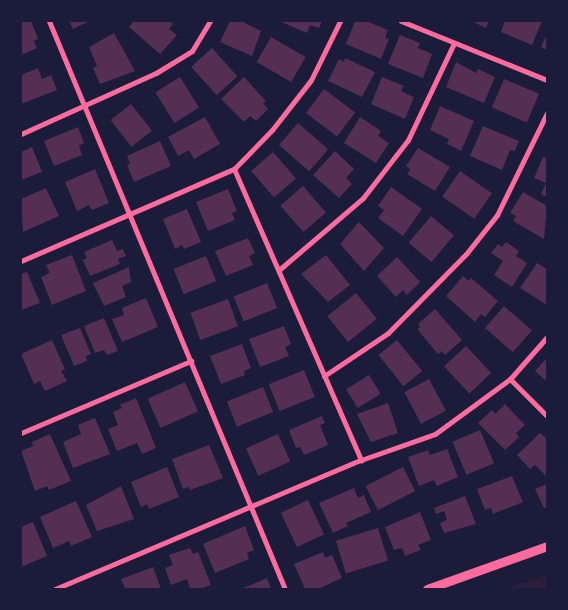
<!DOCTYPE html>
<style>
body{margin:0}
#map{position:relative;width:568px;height:610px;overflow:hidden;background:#1b1b3a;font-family:"Noto Serif",serif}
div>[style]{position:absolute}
.green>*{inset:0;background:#2a1e3b}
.building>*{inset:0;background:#542f53;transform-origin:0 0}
.minor>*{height:5px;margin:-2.5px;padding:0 2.5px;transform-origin:2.5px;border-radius:2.5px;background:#ff6b9d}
.tertiary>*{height:9px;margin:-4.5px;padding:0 4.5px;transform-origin:4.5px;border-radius:4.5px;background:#ff6b9d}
span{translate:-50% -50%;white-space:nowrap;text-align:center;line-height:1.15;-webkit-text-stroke:5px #1b1b3a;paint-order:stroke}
.frame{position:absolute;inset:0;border:22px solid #1b1b3a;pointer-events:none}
</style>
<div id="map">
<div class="green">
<i style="clip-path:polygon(547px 574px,547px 589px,506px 589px)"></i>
</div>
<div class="building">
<i style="clip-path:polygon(21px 21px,31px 21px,38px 39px,34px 41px,37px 48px,21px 55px)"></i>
<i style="clip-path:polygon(69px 21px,90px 21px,73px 29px)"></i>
<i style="clip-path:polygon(134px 21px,169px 21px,173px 24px,169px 29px,177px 35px,160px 54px,129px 27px)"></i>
<i style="clip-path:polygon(230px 21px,241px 21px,261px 31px,252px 56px,220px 42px)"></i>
<i style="clip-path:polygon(279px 21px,322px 21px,319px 28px,310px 25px,307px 33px)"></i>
<i style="clip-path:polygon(355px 21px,366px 21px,388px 30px,385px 38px,389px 39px,381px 59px,346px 44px)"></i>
<i style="clip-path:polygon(471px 21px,489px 21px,486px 28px)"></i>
<i style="clip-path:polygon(505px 21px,542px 21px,532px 45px,501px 32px)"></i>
<i style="clip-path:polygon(114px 33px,135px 71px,100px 84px,93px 68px,97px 66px,89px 47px)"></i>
<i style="clip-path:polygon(547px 34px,547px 50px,541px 47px)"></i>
<i style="clip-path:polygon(400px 35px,420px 43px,418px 48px,432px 54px,423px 78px,388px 64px)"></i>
<i style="left:271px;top:37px;width:40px;height:29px;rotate:30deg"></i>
<i style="left:212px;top:48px;width:38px;height:28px;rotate:48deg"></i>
<i style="clip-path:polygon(345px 58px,375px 72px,362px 97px,328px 81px,339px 59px,344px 62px)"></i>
<i style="clip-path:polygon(456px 62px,476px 73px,478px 69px,495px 77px,484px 103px,446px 87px)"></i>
<i style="clip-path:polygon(38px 68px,42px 79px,51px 75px,57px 90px,21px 104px,21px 75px)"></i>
<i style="left:180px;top:77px;width:36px;height:29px;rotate:58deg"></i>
<i style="clip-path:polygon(244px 77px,266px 101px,263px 103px,268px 109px,256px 121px,250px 116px,244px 122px,221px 99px)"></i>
<i style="clip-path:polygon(382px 77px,404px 86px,401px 91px,414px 97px,405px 119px,371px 104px)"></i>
<i style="left:504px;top:79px;width:38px;height:31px;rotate:23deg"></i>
<i style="left:324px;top:89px;width:39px;height:30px;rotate:37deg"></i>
<i style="left:131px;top:104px;width:34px;height:26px;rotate:52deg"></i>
<i style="clip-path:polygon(440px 106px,474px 121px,461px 151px,447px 144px,449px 139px,430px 130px)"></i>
<i style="clip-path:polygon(205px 117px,220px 144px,194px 159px,189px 150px,178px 156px,168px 137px)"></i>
<i style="clip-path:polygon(360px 117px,381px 131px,378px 136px,389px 143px,376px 163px,344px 143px)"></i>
<i style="left:298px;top:123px;width:40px;height:29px;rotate:41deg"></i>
<i style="clip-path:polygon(483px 126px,519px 141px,515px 151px,510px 150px,502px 170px,470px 156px)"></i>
<i style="clip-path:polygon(78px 127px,84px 143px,79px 146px,82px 155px,54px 166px,44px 141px)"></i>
<i style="clip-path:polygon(160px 141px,171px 166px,134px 182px,127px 165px,130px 164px,127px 156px)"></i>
<i style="clip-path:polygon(32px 147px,42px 172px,21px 180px,21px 152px)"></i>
<i style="clip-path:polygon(418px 148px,450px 167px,435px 191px,407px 174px,410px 169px,406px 166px)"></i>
<i style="clip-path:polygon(335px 151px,354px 169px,346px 178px,352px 184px,339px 198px,313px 175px)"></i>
<i style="left:273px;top:152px;width:35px;height:29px;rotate:49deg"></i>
<i style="clip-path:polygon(543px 157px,547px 158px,547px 197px,541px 194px,546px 183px,534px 178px)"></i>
<i style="clip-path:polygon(95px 169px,109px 203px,92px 210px,89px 205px,77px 211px,65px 182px)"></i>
<i style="left:460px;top:171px;width:39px;height:31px;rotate:35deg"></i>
<i style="left:303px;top:186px;width:35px;height:30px;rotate:49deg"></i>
<i style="clip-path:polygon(391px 187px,422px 209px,403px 236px,378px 218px,384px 210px,378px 206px)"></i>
<i style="clip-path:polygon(46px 188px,59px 216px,23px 232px,21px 199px)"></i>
<i style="clip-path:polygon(228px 189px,237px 211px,232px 213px,235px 220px,208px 231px,196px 202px)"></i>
<i style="clip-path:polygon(523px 192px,547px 206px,544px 239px,513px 221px,516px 216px,510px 213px)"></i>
<i style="clip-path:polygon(187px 209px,201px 242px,184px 249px,182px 245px,175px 249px,163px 219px)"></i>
<i style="left:431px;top:216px;width:30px;height:35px;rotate:40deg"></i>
<i style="clip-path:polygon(359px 222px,384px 248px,364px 271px,340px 244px)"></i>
<i style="clip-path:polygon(248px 238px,255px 253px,249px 256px,253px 265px,226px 276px,215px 251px)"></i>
<i style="clip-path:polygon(112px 240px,117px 251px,123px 249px,126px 256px,118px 259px,120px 264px,90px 276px,83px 260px,87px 258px,84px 252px)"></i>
<i style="clip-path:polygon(506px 242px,519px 251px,516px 256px,527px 263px,512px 287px,494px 275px,503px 261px,491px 253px,498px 244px,502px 247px)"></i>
<i style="clip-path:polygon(72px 255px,86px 291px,52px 305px,41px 277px,50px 273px,46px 265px)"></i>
<i style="clip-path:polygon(326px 255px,350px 285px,328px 302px,301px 274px)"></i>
<i style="left:206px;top:256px;width:27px;height:35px;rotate:68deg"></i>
<i style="clip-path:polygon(397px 257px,420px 282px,407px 295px,403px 290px,396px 297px,377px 276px)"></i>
<i style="clip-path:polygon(537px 263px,547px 269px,547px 305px,520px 288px)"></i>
<i style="clip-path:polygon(129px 267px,131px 282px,122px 286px,126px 297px,104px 306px,93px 283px)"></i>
<i style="clip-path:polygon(27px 272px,40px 303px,21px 310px,21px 274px)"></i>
<i style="clip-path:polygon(463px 276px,469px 281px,471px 278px,498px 301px,485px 317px,481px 314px,475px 322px,446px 296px)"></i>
<i style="left:267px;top:283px;width:27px;height:36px;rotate:68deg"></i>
<i style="left:356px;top:293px;width:33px;height:37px;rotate:51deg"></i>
<i style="clip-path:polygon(146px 298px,158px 327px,122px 342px,112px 319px,124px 315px,122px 308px)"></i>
<i style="left:228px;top:299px;width:29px;height:40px;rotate:70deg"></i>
<i style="left:504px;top:306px;width:37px;height:29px;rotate:41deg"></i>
<i style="clip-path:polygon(435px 309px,462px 340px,445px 355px,442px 351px,438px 354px,417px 329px,420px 327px,418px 324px)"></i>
<i style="clip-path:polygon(104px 318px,118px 351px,107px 355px,104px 350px,95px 353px,84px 326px)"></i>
<i style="clip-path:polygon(284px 326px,291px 344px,285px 347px,289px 356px,260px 367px,249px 339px)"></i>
<i style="clip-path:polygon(80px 328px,91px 354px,86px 356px,87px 361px,74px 366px,61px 335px)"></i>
<i style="clip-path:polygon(52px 340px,65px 369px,61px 371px,67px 381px,45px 391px,40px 381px,34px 384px,21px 354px)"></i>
<i style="left:397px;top:340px;width:40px;height:24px;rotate:51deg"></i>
<i style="clip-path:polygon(242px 344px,251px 368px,244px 371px,245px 375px,221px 384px,210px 356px)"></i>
<i style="left:466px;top:346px;width:37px;height:30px;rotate:47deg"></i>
<i style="clip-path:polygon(547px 358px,547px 378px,545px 380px,535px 371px)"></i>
<i style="left:304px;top:370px;width:29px;height:38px;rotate:68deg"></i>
<i style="left:369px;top:375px;width:22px;height:27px;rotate:58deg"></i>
<i style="left:429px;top:379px;width:36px;height:28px;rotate:62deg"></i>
<i style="left:185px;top:382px;width:32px;height:41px;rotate:66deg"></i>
<i style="left:263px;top:387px;width:27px;height:39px;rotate:68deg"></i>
<i style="clip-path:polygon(136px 398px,156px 448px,142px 454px,137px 443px,117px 451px,108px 429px,118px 425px,113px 412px,122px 408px,120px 405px)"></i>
<i style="clip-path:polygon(388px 403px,398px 433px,371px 442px,357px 414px)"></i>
<i style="clip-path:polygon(505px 404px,525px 425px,516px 433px,519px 437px,505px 450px,478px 423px,492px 410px,495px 414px)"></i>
<i style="clip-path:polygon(322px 416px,325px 423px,320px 425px,328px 445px,304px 455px,300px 447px,296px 448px,289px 430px)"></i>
<i style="clip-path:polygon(95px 418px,110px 454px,73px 468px,63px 442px,81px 434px,78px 425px)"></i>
<i style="left:480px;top:430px;width:36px;height:30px;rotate:67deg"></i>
<i style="clip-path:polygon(540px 433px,547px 439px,547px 477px,535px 465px,530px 469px,517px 455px)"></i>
<i style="clip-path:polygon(50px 434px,71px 481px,49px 490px,47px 486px,35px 491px,21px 451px,33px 446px,32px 442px)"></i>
<i style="left:278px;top:434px;width:30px;height:35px;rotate:66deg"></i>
<i style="clip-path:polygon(209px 445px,223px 478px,190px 490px,189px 487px,183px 489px,172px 459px)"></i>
<i style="clip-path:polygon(447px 449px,458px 477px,437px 486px,434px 480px,419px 486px,408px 457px,428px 450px,430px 455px)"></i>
<i style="clip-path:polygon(167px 467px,179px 497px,149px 509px,147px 504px,141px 507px,131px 482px)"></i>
<i style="left:403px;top:467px;width:27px;height:42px;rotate:63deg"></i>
<i style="clip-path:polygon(512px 476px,523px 502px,493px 514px,491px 508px,485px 510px,477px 489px)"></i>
<i style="clip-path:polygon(547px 484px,547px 507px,544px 508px,535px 489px)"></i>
<i style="clip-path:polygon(121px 486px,134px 519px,97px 531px,86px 505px)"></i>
<i style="clip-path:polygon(354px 488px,358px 498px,364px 495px,371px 512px,346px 523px,348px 526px,333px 533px,319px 503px)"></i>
<i style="clip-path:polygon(465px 496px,476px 524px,444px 533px,440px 523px,447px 520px,444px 511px,436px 514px,434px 508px)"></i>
<i style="left:308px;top:500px;width:38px;height:30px;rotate:65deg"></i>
<i style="clip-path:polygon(76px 501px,92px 537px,71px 546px,69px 541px,53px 548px,40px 517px)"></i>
<i style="clip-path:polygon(420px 512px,431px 540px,418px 545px,421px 550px,405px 556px,402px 548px,394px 550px,385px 527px)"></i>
<i style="clip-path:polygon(33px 522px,47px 556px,21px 567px,21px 527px)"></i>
<i style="clip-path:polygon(245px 526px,254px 550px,247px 553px,249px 559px,215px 573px,203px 544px)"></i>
<i style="left:378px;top:528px;width:34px;height:44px;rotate:73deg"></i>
<i style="clip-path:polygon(190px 548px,193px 554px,198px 552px,211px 585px,200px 589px,190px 589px,187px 579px,171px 585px,165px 568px,173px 565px,169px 555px)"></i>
<i style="clip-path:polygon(323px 552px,325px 558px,332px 555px,342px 578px,318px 589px,305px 589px,294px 564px)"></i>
<i style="clip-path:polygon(153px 567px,161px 589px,125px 589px,121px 579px)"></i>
<i style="clip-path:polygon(267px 578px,271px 589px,241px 589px)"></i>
</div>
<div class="minor">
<i style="left:49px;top:21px;width:615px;rotate:67.44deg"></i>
<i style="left:401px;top:21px;width:157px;rotate:22deg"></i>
<i style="left:21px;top:134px;width:148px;rotate:-24.3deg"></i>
<i style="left:156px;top:73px;width:42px;rotate:-31.4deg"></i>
<i style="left:192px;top:51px;width:35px;rotate:-59deg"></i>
<i style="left:234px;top:169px;width:318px;rotate:66.4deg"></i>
<i style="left:21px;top:261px;width:232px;rotate:-23.4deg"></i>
<i style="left:234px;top:169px;width:54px;rotate:-45.7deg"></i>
<i style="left:272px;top:130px;width:63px;rotate:-52deg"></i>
<i style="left:311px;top:80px;width:66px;rotate:-63.8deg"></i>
<i style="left:280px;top:269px;width:109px;rotate:-40.5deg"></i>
<i style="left:363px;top:198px;width:73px;rotate:-52.2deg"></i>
<i style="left:408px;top:140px;width:107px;rotate:-64.6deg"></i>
<i style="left:324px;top:376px;width:77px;rotate:-33.9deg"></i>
<i style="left:388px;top:333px;width:111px;rotate:-45.4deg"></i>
<i style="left:466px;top:254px;width:50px;rotate:-51.5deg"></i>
<i style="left:497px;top:215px;width:114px;rotate:-63.9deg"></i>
<i style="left:510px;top:379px;width:52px;rotate:45deg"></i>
<i style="left:21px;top:433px;width:185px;rotate:-23deg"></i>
<i style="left:55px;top:589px;width:332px;rotate:-22.9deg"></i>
<i style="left:361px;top:460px;width:78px;rotate:-19.4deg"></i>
<i style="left:435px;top:434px;width:93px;rotate:-36.3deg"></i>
<i style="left:510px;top:379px;width:56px;rotate:-48.6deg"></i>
</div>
<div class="tertiary">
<i style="left:427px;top:589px;width:127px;rotate:-19.7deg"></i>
</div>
<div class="frame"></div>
</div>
